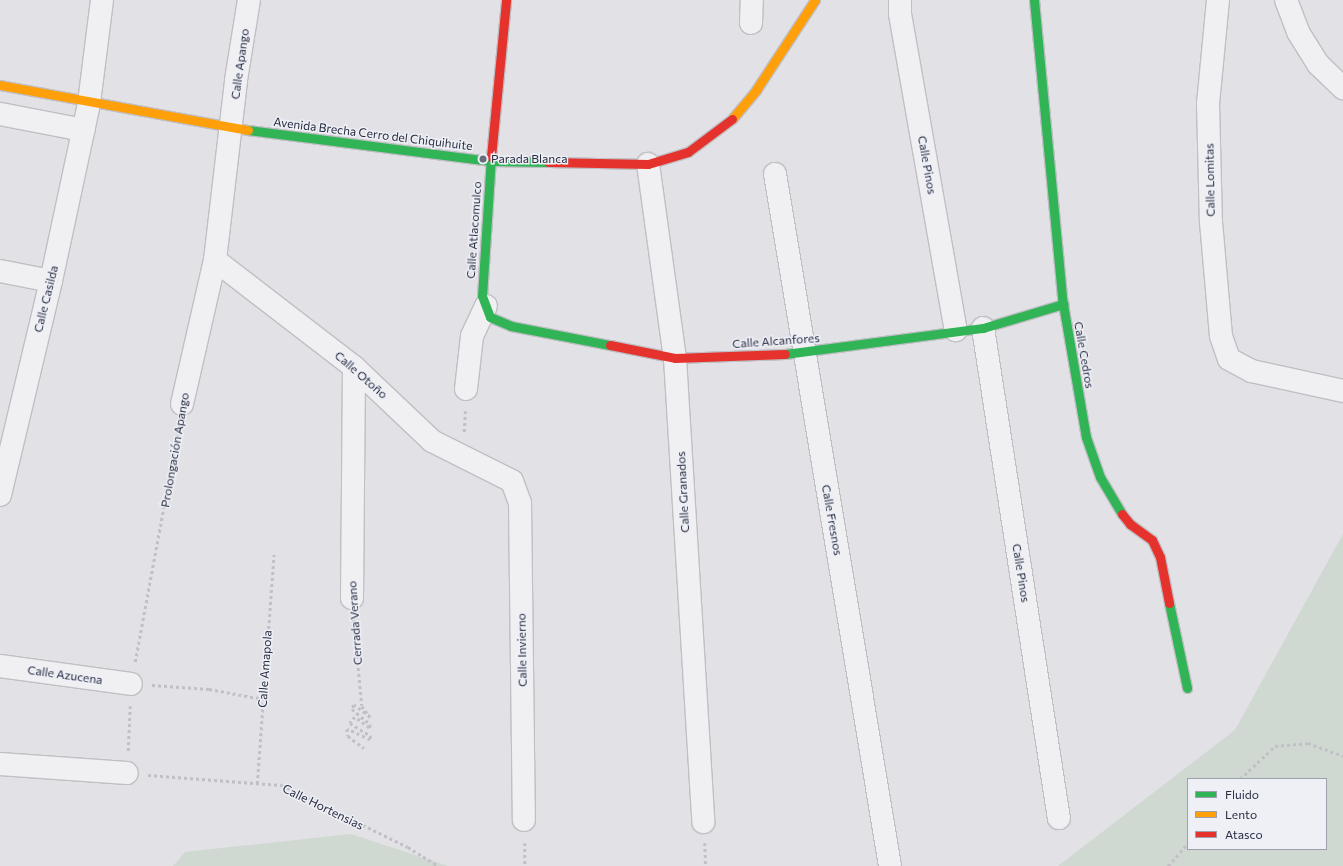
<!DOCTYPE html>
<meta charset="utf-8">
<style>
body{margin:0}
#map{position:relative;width:1343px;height:866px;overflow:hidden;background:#e1e1e6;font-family:Commissioner,sans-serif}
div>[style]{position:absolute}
.green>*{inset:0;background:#cfd9d1}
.path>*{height:2.5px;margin-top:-1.25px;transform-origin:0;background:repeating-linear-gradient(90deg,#c0c0c6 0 3px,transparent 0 6px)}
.roads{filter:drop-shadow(1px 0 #bfbfc4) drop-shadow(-1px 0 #bfbfc4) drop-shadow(0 1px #bfbfc4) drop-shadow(0 -1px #bfbfc4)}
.street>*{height:22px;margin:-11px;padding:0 11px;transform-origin:11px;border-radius:11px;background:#f0f0f3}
.fast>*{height:9px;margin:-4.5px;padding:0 4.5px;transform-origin:4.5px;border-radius:4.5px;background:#30b455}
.slow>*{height:9px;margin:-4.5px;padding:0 4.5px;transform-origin:4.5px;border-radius:4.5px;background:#ff9f0a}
.jam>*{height:9px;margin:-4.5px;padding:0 4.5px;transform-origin:4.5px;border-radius:4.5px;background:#e5322d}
.dots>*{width:11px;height:11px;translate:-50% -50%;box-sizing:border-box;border:2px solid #eef0f6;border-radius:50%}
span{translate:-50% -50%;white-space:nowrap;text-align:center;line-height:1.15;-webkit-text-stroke:3px #eef0f6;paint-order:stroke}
.street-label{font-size:12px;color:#272b40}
.poi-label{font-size:12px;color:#272b40}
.left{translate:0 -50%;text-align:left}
.legend{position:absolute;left:1187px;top:778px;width:140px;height:72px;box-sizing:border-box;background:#eef0f6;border:1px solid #9ea1ad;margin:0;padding:5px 7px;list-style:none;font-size:12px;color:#272b40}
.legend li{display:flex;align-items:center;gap:8px;height:20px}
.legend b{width:20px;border:1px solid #9ea1ad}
</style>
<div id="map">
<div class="green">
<i style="clip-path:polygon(evenodd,1343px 534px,1343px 866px,1058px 866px,1235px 730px,1343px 534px,1188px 779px,1326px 779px,1326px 849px,1188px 849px,1188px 779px)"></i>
<i style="clip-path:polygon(351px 834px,448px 866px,173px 866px,185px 852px)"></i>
</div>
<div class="path">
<i style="left:464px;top:432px;width:21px;rotate:-87deg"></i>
<i style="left:354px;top:620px;width:86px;rotate:84.7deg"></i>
<i style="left:362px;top:706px;width:14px;rotate:54deg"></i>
<i style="left:370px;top:717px;width:20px;rotate:-143deg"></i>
<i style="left:354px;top:705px;width:4px;rotate:117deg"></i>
<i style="left:352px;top:709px;width:25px;rotate:40deg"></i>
<i style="left:371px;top:725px;width:4px;rotate:124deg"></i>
<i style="left:369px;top:728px;width:18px;rotate:-142deg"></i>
<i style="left:355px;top:717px;width:8px;rotate:130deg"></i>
<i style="left:350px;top:723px;width:25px;rotate:32deg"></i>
<i style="left:371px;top:736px;width:4px;rotate:104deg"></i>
<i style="left:370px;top:740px;width:25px;rotate:-154deg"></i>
<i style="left:347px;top:729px;width:7px;rotate:82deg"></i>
<i style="left:348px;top:736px;width:20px;rotate:37deg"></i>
<i style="left:135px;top:662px;width:241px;rotate:-79.5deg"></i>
<i style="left:152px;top:685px;width:57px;rotate:4deg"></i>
<i style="left:209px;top:689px;width:55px;rotate:10.5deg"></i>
<i style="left:128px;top:751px;width:45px;rotate:-87.5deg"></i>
<i style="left:148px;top:775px;width:134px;rotate:4.3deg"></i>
<i style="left:282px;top:785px;width:140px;rotate:26.2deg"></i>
<i style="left:408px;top:847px;width:36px;rotate:32deg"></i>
<i style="left:1240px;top:779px;width:48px;rotate:-43.3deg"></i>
<i style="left:1275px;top:746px;width:33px;rotate:-5deg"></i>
<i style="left:1308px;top:743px;width:37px;rotate:20deg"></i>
<i style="left:257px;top:784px;width:230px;rotate:-85.8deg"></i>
<i style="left:525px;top:843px;width:23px;rotate:90deg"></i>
<i style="left:705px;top:843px;width:23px;rotate:88deg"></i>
<i style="left:1168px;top:866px;width:30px;rotate:-49deg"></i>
</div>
<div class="roads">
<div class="street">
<i style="left:900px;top:0;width:14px;rotate:90deg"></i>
<i style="left:900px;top:14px;width:321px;rotate:80deg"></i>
<i style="left:1218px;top:0;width:103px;rotate:95.5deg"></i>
<i style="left:1208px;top:103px;width:119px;rotate:88.6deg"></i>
<i style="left:1211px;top:222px;width:114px;rotate:85deg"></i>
<i style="left:1221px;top:336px;width:24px;rotate:71deg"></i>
<i style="left:1229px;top:359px;width:26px;rotate:28deg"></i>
<i style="left:1252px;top:371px;width:93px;rotate:12.4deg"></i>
<i style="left:1286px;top:0;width:34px;rotate:69deg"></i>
<i style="left:1298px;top:32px;width:38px;rotate:58deg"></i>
<i style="left:1318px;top:64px;width:35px;rotate:44deg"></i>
<i style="left:751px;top:23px;width:23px;rotate:-88deg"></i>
<i style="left:0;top:114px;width:85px;rotate:10.9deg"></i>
<i style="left:648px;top:164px;width:196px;rotate:82.1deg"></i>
<i style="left:675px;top:358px;width:465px;rotate:86.5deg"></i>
<i style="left:775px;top:174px;width:701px;rotate:80.56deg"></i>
<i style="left:215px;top:260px;width:175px;rotate:37.6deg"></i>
<i style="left:354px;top:367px;width:108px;rotate:43.5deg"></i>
<i style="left:432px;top:441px;width:89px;rotate:26.6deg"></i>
<i style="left:512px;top:481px;width:23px;rotate:70deg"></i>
<i style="left:520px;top:503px;width:317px;rotate:89.3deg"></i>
<i style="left:0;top:271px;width:52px;rotate:11.1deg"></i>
<i style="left:983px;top:328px;width:496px;rotate:81.2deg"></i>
<i style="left:466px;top:389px;width:53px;rotate:-83.5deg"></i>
<i style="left:472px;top:336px;width:33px;rotate:-65deg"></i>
<i style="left:182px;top:404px;width:148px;rotate:-77.1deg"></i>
<i style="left:215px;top:260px;width:181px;rotate:-83.3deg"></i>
<i style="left:236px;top:80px;width:81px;rotate:-80.8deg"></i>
<i style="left:0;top:495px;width:220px;rotate:-76.6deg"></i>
<i style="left:51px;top:281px;width:182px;rotate:-77.9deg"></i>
<i style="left:89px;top:103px;width:104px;rotate:-82.8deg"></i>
<i style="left:352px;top:598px;width:231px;rotate:-89.5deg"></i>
<i style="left:0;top:666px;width:132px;rotate:7.8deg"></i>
<i style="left:0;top:764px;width:127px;rotate:4.1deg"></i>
</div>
<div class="fast">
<i style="left:1034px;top:0;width:305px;rotate:84.6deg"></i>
<i style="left:1063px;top:304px;width:135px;rotate:80.2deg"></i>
<i style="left:1086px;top:437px;width:42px;rotate:70.7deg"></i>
<i style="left:1100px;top:477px;width:43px;rotate:59.3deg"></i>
<i style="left:248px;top:130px;width:245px;rotate:7.3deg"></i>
<i style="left:491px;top:161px;width:57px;rotate:1deg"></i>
<i style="left:491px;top:157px;width:139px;rotate:93.7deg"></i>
<i style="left:482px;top:296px;width:22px;rotate:69deg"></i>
<i style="left:490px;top:317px;width:23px;rotate:23deg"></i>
<i style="left:511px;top:326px;width:101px;rotate:10.9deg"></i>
<i style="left:785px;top:354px;width:200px;rotate:-7.5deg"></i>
<i style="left:983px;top:328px;width:84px;rotate:-16.7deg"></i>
<i style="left:1169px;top:603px;width:87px;rotate:78deg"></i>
</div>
<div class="slow">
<i style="left:0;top:85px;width:252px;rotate:10.3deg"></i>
<i style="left:732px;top:119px;width:38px;rotate:-50deg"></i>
<i style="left:756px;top:90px;width:108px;rotate:-56.8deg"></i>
</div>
<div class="jam">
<i style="left:491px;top:157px;width:158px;rotate:-84.5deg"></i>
<i style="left:548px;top:162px;width:100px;rotate:1.1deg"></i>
<i style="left:648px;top:164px;width:42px;rotate:-16.7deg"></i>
<i style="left:688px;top:152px;width:55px;rotate:-36.9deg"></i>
<i style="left:610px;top:345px;width:66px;rotate:11.3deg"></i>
<i style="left:675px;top:358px;width:110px;rotate:-2.1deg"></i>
<i style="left:1122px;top:514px;width:13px;rotate:51deg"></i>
<i style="left:1130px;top:524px;width:27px;rotate:36deg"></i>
<i style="left:1152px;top:540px;width:19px;rotate:65deg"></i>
<i style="left:1160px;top:557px;width:47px;rotate:78.9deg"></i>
</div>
</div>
<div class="dots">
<i style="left:483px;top:159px;background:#686b7a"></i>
</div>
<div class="street-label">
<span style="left:240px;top:64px;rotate:-82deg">Calle Apango</span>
<span style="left:373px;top:134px;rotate:7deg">Avenida Brecha Cerro del Chiquihuite</span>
<span style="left:927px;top:165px;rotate:80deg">Calle Pinos</span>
<span style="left:1210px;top:180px;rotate:-91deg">Calle Lomitas</span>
<span style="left:474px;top:230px;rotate:-86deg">Calle Atlacomulco</span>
<span style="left:46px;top:299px;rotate:-76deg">Calle Casilda</span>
<span style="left:776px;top:341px;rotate:-4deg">Calle Alcanfores</span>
<span style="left:1084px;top:355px;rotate:80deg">Calle Cedros</span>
<span style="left:361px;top:375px;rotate:41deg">Calle Otoño</span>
<span style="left:175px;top:450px;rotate:-80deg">Prolongación Apango</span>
<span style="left:683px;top:492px;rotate:-93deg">Calle Granados</span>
<span style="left:832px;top:520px;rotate:80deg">Calle Fresnos</span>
<span style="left:1021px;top:573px;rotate:81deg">Calle Pinos</span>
<span style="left:355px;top:623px;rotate:-94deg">Cerrada Verano</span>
<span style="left:522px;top:650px;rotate:-91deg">Calle Invierno</span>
<span style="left:265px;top:669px;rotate:-86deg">Calle Amapola</span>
<span style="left:65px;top:675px;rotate:8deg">Calle Azucena</span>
<span style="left:323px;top:807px;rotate:26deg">Calle Hortensias</span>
</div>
<div class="poi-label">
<span class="left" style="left:491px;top:159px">Parada Blanca</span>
</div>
<ul class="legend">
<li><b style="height:5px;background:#30b455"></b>Fluido</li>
<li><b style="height:5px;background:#ff9f0a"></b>Lento</li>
<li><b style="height:5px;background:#e5322d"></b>Atasco</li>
</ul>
</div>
